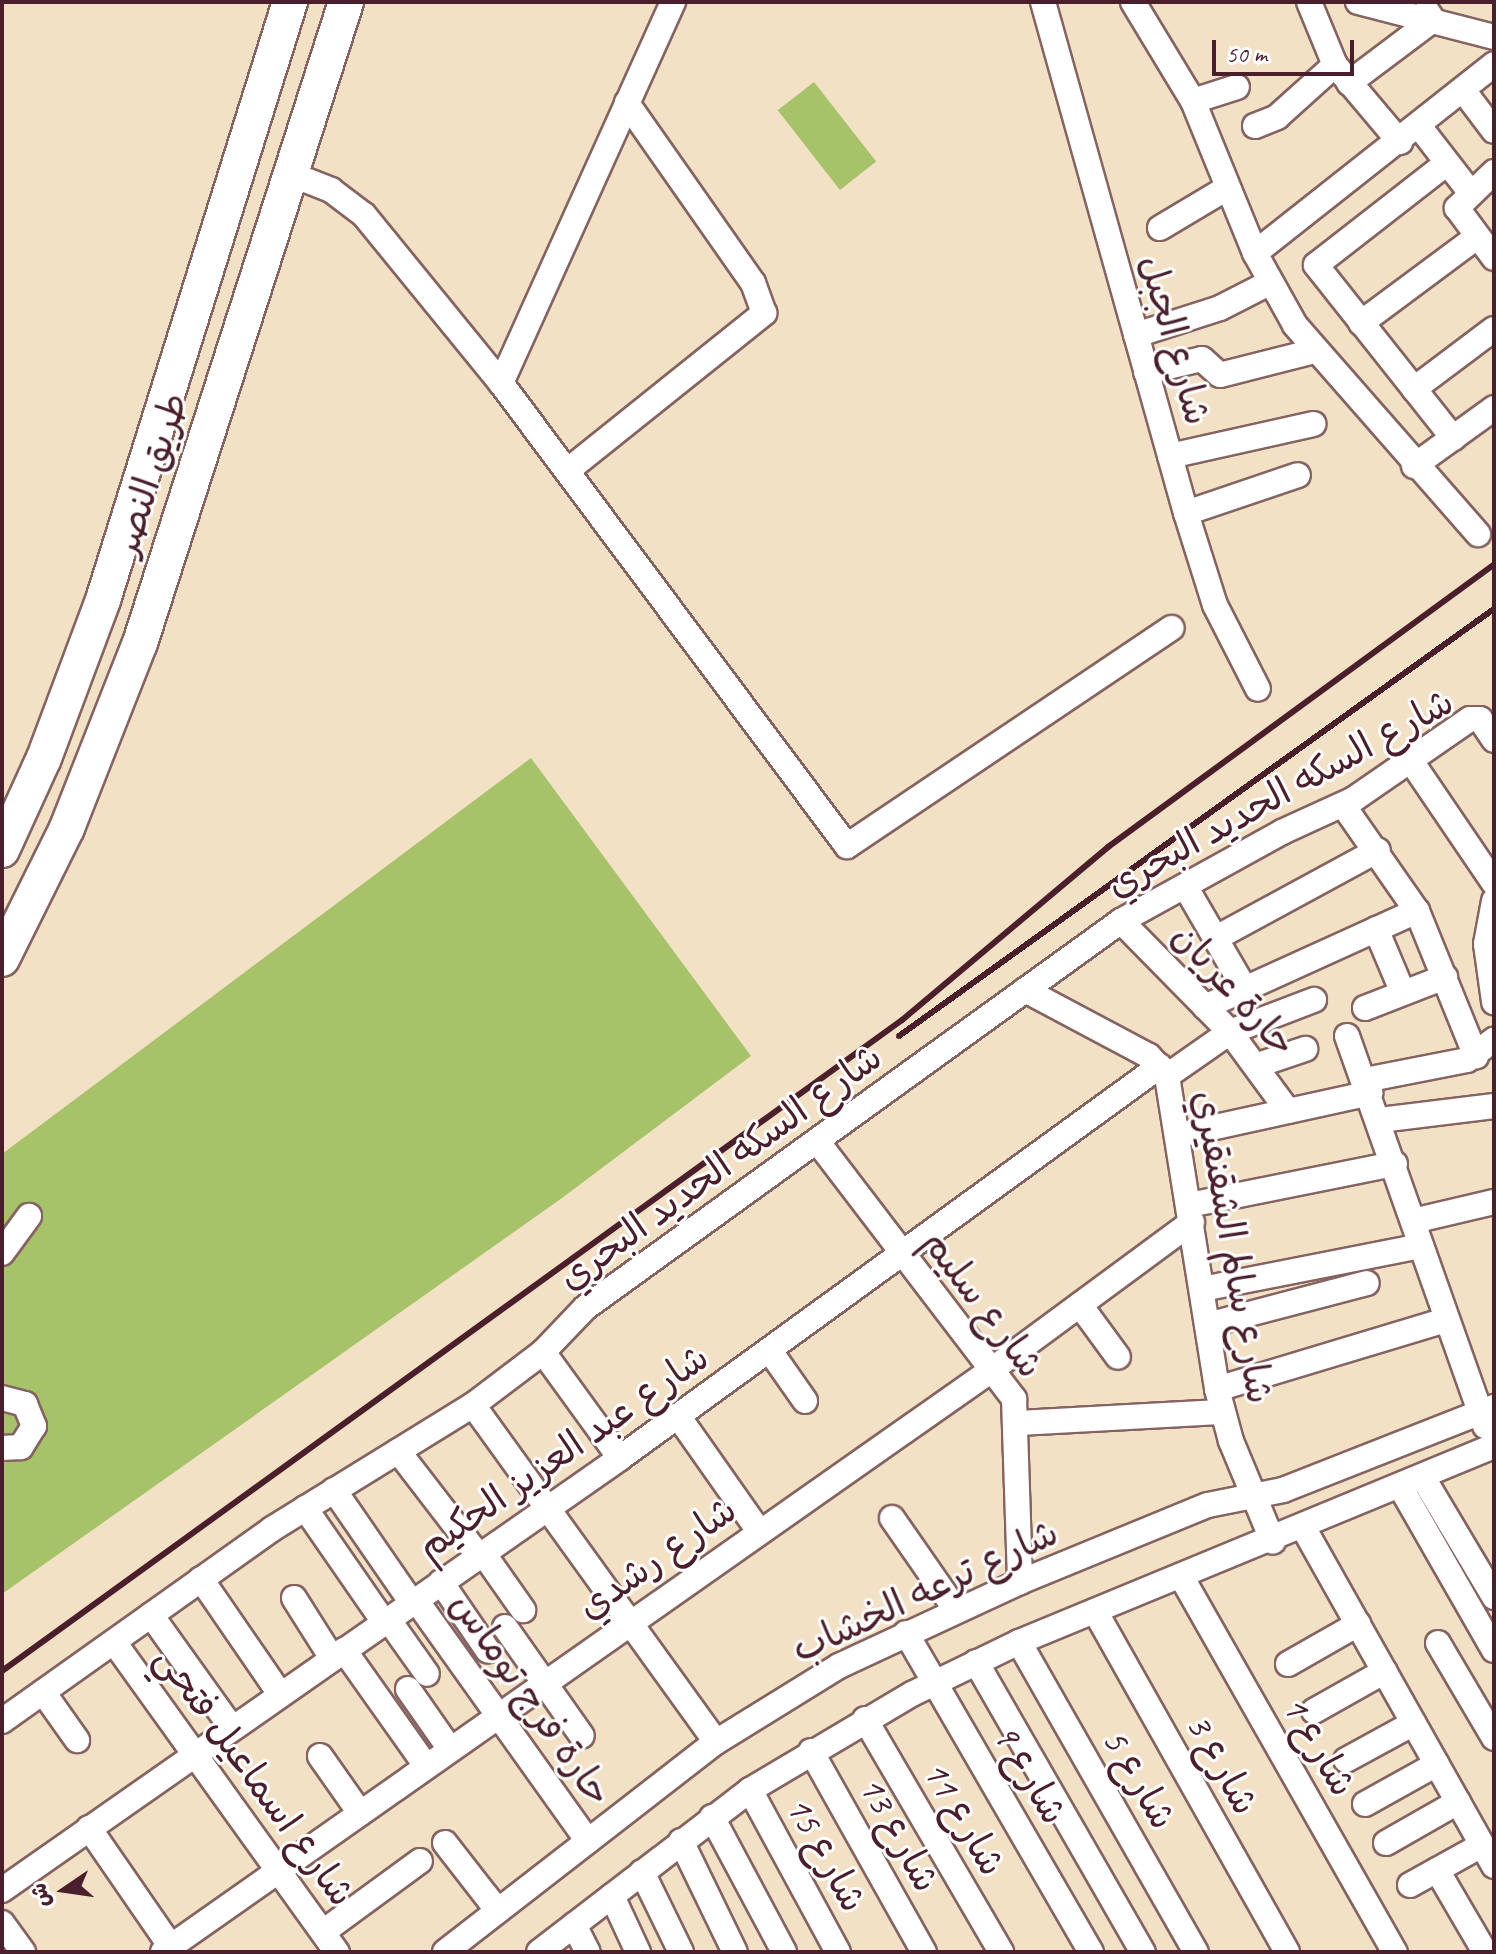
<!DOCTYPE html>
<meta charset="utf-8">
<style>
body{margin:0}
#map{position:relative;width:1496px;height:1954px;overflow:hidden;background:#f2e1c4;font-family:Caveat,"Playpen Sans Arabic",sans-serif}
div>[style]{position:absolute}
.green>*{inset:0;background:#a6c36a;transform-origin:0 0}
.roads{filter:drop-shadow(2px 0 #856361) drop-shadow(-2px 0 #856361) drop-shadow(0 2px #856361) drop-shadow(0 -2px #856361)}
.minor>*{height:24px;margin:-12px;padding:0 12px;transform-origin:12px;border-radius:12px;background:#fff}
.highway>*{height:34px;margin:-17px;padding:0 17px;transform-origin:17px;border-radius:17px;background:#fff}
.rail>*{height:6px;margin:-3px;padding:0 3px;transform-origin:3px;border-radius:3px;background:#4a1f2b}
span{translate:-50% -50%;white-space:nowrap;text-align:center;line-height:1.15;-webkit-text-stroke:6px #fff;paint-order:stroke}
.street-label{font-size:38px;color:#4a1f2b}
.frame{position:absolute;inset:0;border:4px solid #4a1f2b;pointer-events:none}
.north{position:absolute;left:24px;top:1850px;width:80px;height:80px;-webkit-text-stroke:6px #fff;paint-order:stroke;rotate:257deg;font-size:22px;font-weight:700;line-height:32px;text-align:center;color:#4a1f2b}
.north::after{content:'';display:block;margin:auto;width:28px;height:36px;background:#4a1f2b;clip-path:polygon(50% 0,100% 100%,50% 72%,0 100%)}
.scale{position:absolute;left:1212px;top:40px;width:142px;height:36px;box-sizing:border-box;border:4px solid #4a1f2b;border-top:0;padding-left:10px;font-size:24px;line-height:28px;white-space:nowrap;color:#4a1f2b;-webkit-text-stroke:6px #fff;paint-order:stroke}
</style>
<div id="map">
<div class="green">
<i style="left:814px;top:82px;width:101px;height:46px;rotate:52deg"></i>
<i style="clip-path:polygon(531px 758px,751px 1056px,562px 1198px,2px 1594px,2px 1154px)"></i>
</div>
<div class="roads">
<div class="minor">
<i style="left:1043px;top:2px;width:531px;rotate:74.37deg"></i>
<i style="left:1186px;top:513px;width:96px;rotate:72.5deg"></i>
<i style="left:1215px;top:605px;width:94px;rotate:62.9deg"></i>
<i style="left:1133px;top:2px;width:116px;rotate:58.8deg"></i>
<i style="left:1193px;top:101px;width:164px;rotate:67.8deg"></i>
<i style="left:1255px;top:253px;width:82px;rotate:60.9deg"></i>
<i style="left:1295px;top:325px;width:278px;rotate:48.8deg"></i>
<i style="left:1309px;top:2px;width:68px;rotate:67.6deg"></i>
<i style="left:1335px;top:65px;width:101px;rotate:49.8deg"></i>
<i style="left:1358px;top:2px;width:140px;rotate:14.4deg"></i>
<i style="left:1349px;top:83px;width:105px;rotate:-36.9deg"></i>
<i style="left:1433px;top:20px;width:11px;rotate:-124deg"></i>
<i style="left:1463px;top:90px;width:51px;rotate:52.9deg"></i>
<i style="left:1193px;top:101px;width:46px;rotate:-17.7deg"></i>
<i style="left:1255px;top:126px;width:24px;rotate:-22deg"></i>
<i style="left:1277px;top:117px;width:78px;rotate:-41.9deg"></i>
<i style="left:1419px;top:126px;width:83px;rotate:52.3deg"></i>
<i style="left:1447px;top:163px;width:166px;rotate:142.1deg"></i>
<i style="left:1316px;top:265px;width:221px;rotate:51.6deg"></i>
<i style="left:1494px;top:172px;width:52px;rotate:135.8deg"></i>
<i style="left:1457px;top:208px;width:62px;rotate:53.5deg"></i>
<i style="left:293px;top:175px;width:41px;rotate:21.5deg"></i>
<i style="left:331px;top:190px;width:41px;rotate:37.1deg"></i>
<i style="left:364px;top:215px;width:217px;rotate:50.8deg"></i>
<i style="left:501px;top:383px;width:578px;rotate:53.23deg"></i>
<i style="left:847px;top:846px;width:391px;rotate:-33.9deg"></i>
<i style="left:1160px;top:228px;width:78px;rotate:-30.8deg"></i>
<i style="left:1255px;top:253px;width:305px;rotate:-38.3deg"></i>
<i style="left:1361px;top:323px;width:144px;rotate:-36.6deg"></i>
<i style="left:1136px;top:335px;width:88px;rotate:-17.8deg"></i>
<i style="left:1220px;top:308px;width:55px;rotate:-27deg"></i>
<i style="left:1146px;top:372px;width:57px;rotate:-13.1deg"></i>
<i style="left:1202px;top:359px;width:24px;rotate:42deg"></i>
<i style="left:1220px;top:375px;width:98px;rotate:-14.2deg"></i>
<i style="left:501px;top:383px;width:418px;rotate:-65.7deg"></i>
<i style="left:1414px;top:389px;width:100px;rotate:-36.9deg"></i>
<i style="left:1170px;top:456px;width:147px;rotate:-12.6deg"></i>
<i style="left:1414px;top:466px;width:99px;rotate:-35.9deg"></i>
<i style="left:567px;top:471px;width:253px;rotate:-38.7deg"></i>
<i style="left:764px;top:313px;width:32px;rotate:-110deg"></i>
<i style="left:753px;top:283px;width:220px;rotate:-125deg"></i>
<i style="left:1186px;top:513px;width:118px;rotate:-18.7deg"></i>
<i style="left:1411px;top:761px;width:148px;rotate:55.8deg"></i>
<i style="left:1343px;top:805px;width:129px;rotate:55.1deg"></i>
<i style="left:1417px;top:911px;width:157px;rotate:67.9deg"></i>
<i style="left:1185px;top:886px;width:119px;rotate:59.8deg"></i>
<i style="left:1494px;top:901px;width:44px;rotate:100.5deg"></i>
<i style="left:1486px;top:944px;width:59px;rotate:82.1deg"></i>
<i style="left:1121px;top:921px;width:156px;rotate:45.5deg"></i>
<i style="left:1230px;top:1032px;width:98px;rotate:53.7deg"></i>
<i style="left:1376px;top:929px;width:69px;rotate:67.1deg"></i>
<i style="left:1216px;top:938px;width:184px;rotate:-28.5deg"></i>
<i style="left:1025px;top:990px;width:140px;rotate:28deg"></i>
<i style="left:1149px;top:1056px;width:27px;rotate:48deg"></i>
<i style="left:1167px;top:1076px;width:317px;rotate:80.9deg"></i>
<i style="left:1217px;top:1389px;width:54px;rotate:74.9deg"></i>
<i style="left:1231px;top:1441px;width:109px;rotate:67.4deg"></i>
<i style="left:1205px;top:1007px;width:233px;rotate:-24.4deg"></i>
<i style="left:1365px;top:1008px;width:86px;rotate:-21.2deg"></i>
<i style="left:1347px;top:1036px;width:414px;rotate:70.5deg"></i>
<i style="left:1258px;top:1065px;width:50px;rotate:-18.8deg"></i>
<i style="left:1167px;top:1076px;width:77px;rotate:-34.9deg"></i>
<i style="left:1230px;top:1032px;width:90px;rotate:-20.9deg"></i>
<i style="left:1365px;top:1080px;width:104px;rotate:-11.1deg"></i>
<i style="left:1467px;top:1060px;width:34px;rotate:-37deg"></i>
<i style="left:1380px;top:1120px;width:115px;rotate:-7deg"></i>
<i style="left:1179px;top:1135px;width:196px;rotate:-12.4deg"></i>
<i style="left:817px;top:1141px;width:325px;rotate:52.6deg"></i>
<i style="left:1014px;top:1399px;width:183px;rotate:88.1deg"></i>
<i style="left:1189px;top:1205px;width:210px;rotate:-11.3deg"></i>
<i style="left:1413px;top:1221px;width:83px;rotate:-13.2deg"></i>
<i style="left:2px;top:1253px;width:46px;rotate:-53.9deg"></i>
<i style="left:1202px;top:1289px;width:223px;rotate:-11.1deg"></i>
<i style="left:1080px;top:1305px;width:64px;rotate:53.8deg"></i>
<i style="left:1207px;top:1325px;width:165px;rotate:-14.7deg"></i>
<i style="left:770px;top:1351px;width:61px;rotate:55deg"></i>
<i style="left:543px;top:1352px;width:131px;rotate:54deg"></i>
<i style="left:1217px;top:1389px;width:239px;rotate:-16.8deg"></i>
<i style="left:2px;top:1398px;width:24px;rotate:15deg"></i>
<i style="left:25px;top:1404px;width:24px;rotate:68deg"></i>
<i style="left:34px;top:1426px;width:25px;rotate:122deg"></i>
<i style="left:21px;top:1447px;width:19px;rotate:177deg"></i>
<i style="left:473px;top:1405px;width:415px;rotate:54.2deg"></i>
<i style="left:678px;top:1416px;width:139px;rotate:54.9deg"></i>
<i style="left:1017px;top:1423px;width:205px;rotate:-3.1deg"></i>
<i style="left:398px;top:1451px;width:133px;rotate:52.4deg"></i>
<i style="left:1422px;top:1476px;width:141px;rotate:59.2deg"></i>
<i style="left:1400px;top:1486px;width:189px;rotate:60.2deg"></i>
<i style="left:334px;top:1490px;width:137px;rotate:55.4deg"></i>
<i style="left:305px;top:1508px;width:139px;rotate:55.3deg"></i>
<i style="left:892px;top:1518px;width:112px;rotate:55.2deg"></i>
<i style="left:1303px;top:1527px;width:389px;rotate:60.6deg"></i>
<i style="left:483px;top:1553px;width:70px;rotate:54.9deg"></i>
<i style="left:1181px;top:1576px;width:433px;rotate:60.4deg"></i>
<i style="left:201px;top:1579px;width:140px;rotate:55.5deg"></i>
<i style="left:441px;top:1582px;width:83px;rotate:55.7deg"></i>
<i style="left:294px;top:1598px;width:71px;rotate:57.7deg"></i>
<i style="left:416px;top:1600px;width:296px;rotate:54.5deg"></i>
<i style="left:1095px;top:1611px;width:391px;rotate:60.6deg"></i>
<i style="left:151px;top:1615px;width:139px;rotate:54.4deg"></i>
<i style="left:388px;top:1619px;width:67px;rotate:54.7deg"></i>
<i style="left:505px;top:1627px;width:133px;rotate:54.8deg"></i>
<i style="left:906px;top:1633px;width:369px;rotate:59.9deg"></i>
<i style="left:114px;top:1642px;width:382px;rotate:54.3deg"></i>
<i style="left:1019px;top:1642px;width:357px;rotate:60.3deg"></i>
<i style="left:1438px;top:1643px;width:110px;rotate:59.5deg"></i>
<i style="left:344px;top:1650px;width:142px;rotate:54.7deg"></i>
<i style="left:976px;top:1662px;width:335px;rotate:60.1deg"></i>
<i style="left:1288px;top:1664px;width:81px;rotate:-29.7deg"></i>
<i style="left:408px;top:1689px;width:73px;rotate:55deg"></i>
<i style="left:43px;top:1692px;width:59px;rotate:54.7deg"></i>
<i style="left:1314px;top:1711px;width:81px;rotate:-29.4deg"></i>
<i style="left:865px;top:1719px;width:270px;rotate:59.7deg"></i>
<i style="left:2px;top:1721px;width:331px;rotate:-35.4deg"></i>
<i style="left:272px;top:1529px;width:236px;rotate:-31.7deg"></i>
<i style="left:473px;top:1405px;width:88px;rotate:-37.1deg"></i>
<i style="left:543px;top:1352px;width:61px;rotate:-46.3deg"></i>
<i style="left:585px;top:1308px;width:661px;rotate:-35.83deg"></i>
<i style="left:1121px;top:921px;width:184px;rotate:-28.9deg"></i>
<i style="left:1282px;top:832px;width:79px;rotate:-24.6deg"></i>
<i style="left:1354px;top:799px;width:141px;rotate:-34.6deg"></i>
<i style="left:1470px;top:719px;width:10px"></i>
<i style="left:1480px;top:719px;width:25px;rotate:56deg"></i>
<i style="left:811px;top:1751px;width:231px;rotate:60.7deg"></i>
<i style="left:320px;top:1756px;width:70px;rotate:54.9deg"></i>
<i style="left:1346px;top:1760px;width:77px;rotate:-28.6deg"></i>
<i style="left:750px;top:1790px;width:184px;rotate:61.5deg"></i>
<i style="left:1365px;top:1804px;width:82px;rotate:-29.1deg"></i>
<i style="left:712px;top:1817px;width:153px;rotate:61.9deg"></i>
<i style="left:89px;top:1828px;width:145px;rotate:55.4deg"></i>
<i style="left:681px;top:1841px;width:123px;rotate:64.1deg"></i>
<i style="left:445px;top:1843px;width:86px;rotate:52.1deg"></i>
<i style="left:1386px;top:1843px;width:83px;rotate:-29.7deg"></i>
<i style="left:1437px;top:1870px;width:95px;rotate:59.7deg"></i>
<i style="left:642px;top:1872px;width:89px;rotate:64deg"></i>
<i style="left:1410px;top:1885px;width:82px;rotate:-29.1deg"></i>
<i style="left:2px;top:1890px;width:754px;rotate:-34.95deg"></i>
<i style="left:620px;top:1458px;width:667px;rotate:-35.98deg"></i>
<i style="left:612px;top:1896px;width:62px;rotate:65.1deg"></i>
<i style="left:2px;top:1923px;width:36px;rotate:54deg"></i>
<i style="left:574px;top:1925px;width:30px;rotate:63deg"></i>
<i style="left:323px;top:1932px;width:120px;rotate:-36.2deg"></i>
<i style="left:163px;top:1952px;width:1011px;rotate:-35.09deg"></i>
<i style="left:990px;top:1371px;width:251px;rotate:-36.4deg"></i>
<i style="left:445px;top:1952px;width:343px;rotate:-37.8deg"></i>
<i style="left:716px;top:1742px;width:145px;rotate:-31.7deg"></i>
<i style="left:839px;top:1666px;width:200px;rotate:-24.9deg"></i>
<i style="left:1020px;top:1582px;width:203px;rotate:-22.3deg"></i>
<i style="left:1208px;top:1505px;width:76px;rotate:-11.3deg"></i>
<i style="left:1283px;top:1490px;width:227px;rotate:-21.5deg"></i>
<i style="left:539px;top:1952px;width:266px;rotate:-37.5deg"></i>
<i style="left:750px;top:1790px;width:188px;rotate:-30.7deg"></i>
<i style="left:912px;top:1694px;width:119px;rotate:-25.9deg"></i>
<i style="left:1019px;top:1642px;width:514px;rotate:-22.42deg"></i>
</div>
<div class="highway">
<i style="left:2px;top:850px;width:101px;rotate:-65.5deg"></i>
<i style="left:44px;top:758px;width:169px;rotate:-69.5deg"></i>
<i style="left:103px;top:600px;width:627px;rotate:-72.64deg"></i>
<i style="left:2px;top:959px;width:146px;rotate:-63.6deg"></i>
<i style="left:67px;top:828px;width:199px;rotate:-68.5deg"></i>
<i style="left:140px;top:643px;width:673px;rotate:-72.18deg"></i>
</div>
</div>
<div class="rail">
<i style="left:899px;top:1036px;width:732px;rotate:-35.67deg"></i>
<i style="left:2px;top:1671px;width:1111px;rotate:-35.88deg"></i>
<i style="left:902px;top:1020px;width:269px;rotate:-40deg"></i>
<i style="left:1108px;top:847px;width:479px;rotate:-36.2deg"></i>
</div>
<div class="street-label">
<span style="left:1175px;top:340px;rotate:74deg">شارع الجبل</span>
<span style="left:150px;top:474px;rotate:-72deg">طريق النصر</span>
<span style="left:1280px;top:793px;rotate:-29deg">شارع السكه الحديد البحري</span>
<span style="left:1234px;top:990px;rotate:48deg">حارة عريان</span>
<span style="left:720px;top:1167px;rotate:-36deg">شارع السكه الحديد البحري</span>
<span style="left:1233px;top:1247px;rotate:80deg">شارع سالم الشقنقيري</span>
<span style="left:983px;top:1304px;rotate:53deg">شارع سليم</span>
<span style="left:563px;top:1452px;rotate:-35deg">شارع عبد العزيز الحكيم</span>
<span style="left:657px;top:1558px;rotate:-35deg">شارع رشدي</span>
<span style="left:925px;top:1591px;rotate:-25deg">شارع ترعه الخشاب</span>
<span style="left:531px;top:1699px;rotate:55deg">حارة فرج توماس</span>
<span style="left:1319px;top:1746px;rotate:60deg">شارع 1</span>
<span style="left:1222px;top:1764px;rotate:61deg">شارع 3</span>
<span style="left:1030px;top:1774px;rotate:60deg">شارع 9</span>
<span style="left:255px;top:1776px;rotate:54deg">شارع اسماعيل فتحي</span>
<span style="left:1139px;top:1779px;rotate:60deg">شارع 5</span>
<span style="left:964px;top:1818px;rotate:60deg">شارع 11</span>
<span style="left:899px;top:1834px;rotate:61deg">شارع 13</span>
<span style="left:826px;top:1854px;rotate:61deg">شارع 15</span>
</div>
<div class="frame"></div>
<div class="north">ش</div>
<div class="scale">50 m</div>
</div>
